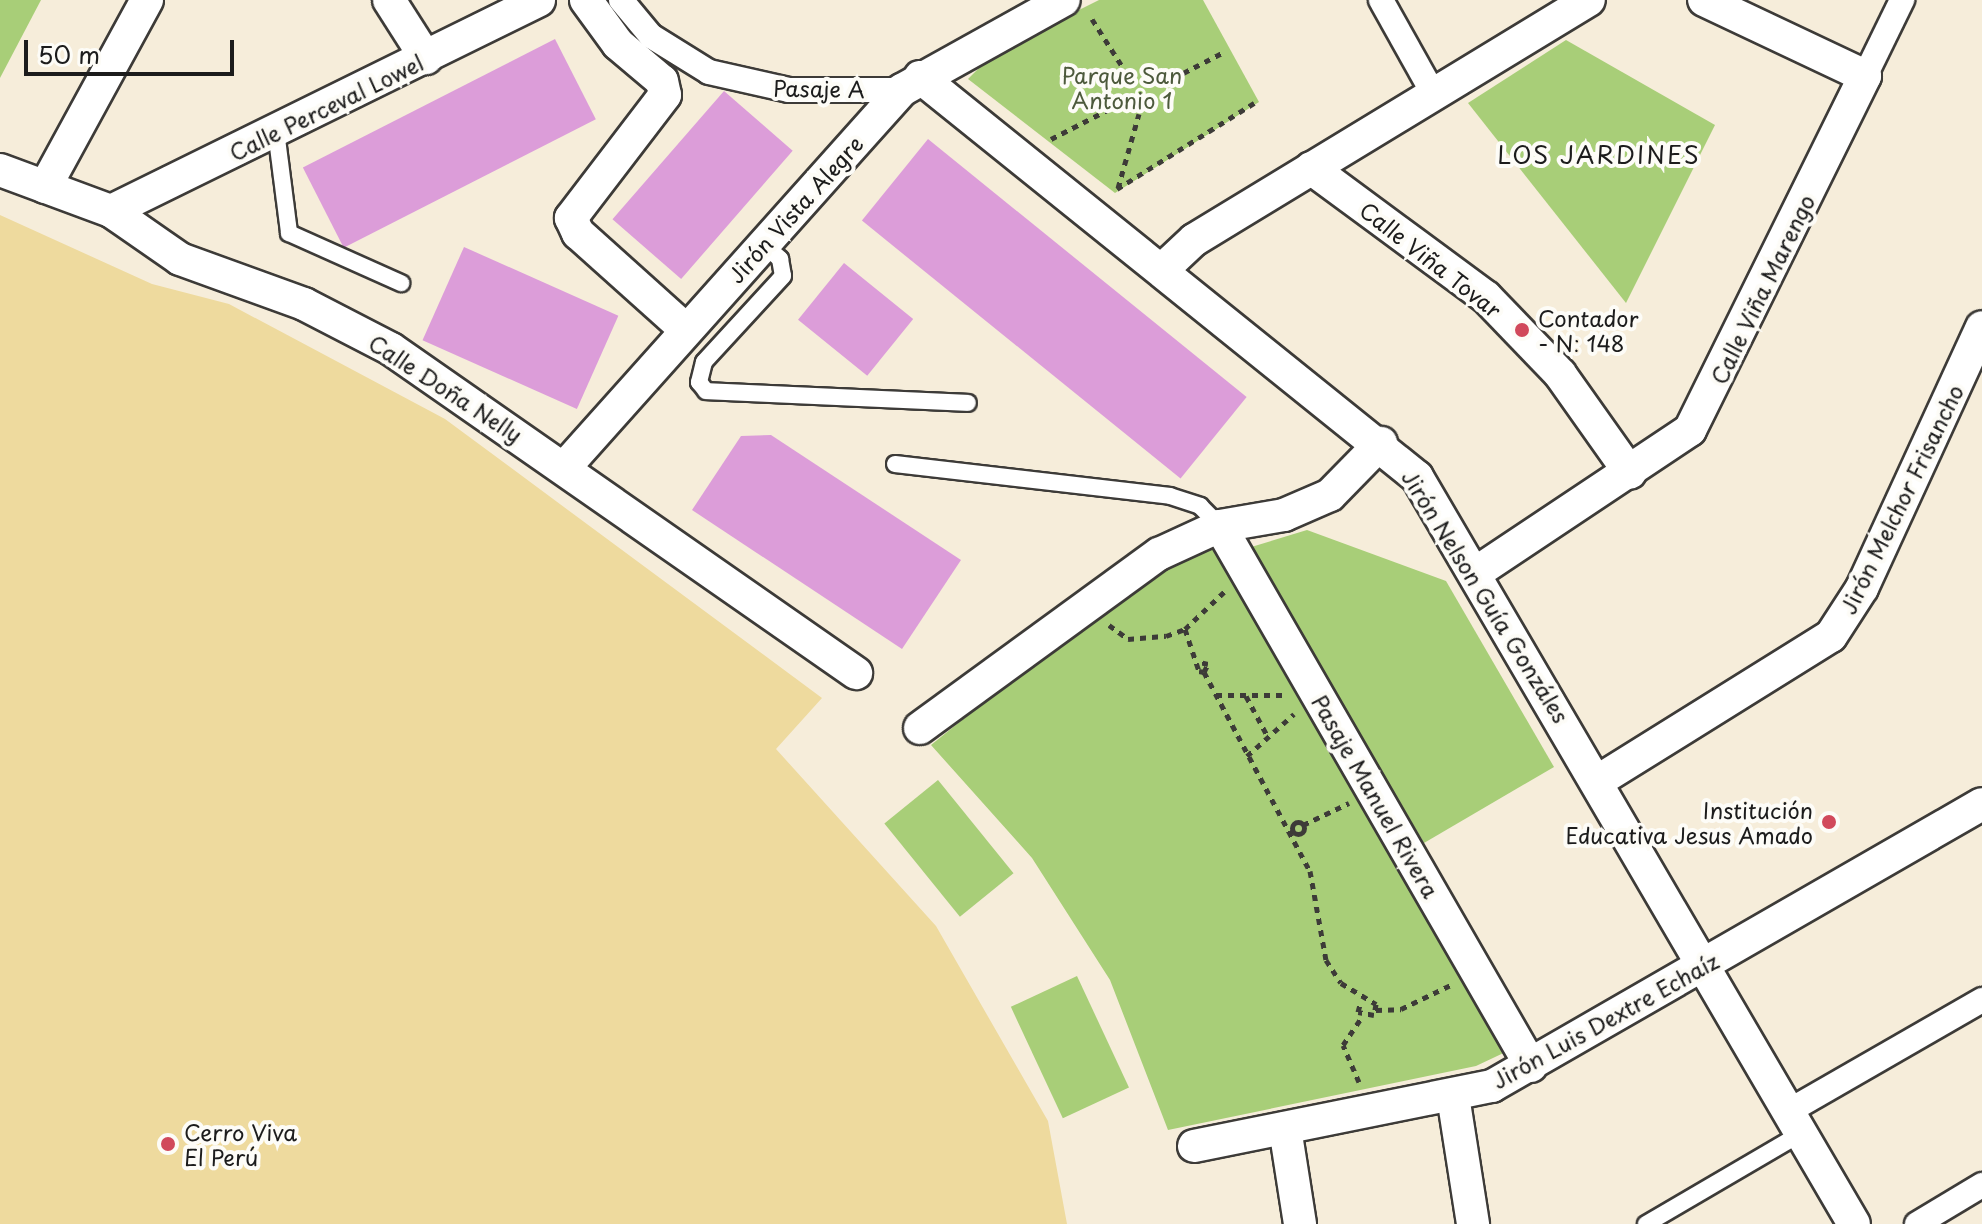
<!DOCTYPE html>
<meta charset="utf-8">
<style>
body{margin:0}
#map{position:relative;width:1982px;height:1224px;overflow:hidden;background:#f6edda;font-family:"Playpen Sans",sans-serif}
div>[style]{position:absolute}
.green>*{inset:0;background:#a8ce78;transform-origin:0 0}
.sand>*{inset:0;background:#eeda9e}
.building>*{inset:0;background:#dc9dd9;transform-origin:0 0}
.path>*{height:5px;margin-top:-2.5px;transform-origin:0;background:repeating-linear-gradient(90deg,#3d3b38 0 6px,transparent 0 12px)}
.path>.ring{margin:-2.5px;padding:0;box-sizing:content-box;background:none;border:5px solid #3d3b38;border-radius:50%}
.roads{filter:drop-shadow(2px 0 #3d3b38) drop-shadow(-2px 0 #3d3b38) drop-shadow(0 2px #3d3b38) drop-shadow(0 -2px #3d3b38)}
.service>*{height:16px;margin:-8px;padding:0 8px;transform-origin:8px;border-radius:8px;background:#fff}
.pedestrian>*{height:24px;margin:-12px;padding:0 12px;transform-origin:12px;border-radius:12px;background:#fff}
.minor>*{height:32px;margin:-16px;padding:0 16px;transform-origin:16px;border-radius:16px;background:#fff}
.dots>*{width:22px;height:22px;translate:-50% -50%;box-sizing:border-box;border:4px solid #fdfcf7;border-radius:50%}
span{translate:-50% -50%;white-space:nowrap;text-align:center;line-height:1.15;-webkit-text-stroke:8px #fdfcf7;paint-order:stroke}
.park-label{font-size:22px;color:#4d5a3c}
.street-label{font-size:22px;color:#1c1c1c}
.poi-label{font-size:22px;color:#1c1c1c}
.left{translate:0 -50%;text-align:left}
.right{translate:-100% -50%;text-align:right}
.neighbourhood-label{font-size:24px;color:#1c1c1c;letter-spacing:2px}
.scale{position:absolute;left:24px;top:40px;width:210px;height:36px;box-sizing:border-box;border:4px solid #1c1c1c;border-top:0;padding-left:10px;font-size:24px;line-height:28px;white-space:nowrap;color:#1c1c1c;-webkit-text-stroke:6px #fdfcf7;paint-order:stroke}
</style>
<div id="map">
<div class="green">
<i style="clip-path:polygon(0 0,41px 0,0 78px)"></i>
<i style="clip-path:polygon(1099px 0,1203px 0,1259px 102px,1115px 193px,968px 79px,995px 52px)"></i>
<i style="clip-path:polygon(1566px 40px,1715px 125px,1626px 303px,1468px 103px)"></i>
<i style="clip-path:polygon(1307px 530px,1446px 581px,1554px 767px,1424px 843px,1248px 548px)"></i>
<i style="clip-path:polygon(1224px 544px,1512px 1049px,1476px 1066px,1168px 1130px,1110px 980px,1032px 858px,931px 745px,1087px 619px,1167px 568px)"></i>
<i style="left:938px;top:780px;width:120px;height:69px;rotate:51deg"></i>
<i style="left:1077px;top:976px;width:123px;height:73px;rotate:65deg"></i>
</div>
<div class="sand">
<i style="clip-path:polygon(0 215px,152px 284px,229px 304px,445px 419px,822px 698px,776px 749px,936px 926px,1048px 1121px,1067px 1224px,0 1224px)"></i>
</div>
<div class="building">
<i style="left:555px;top:39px;width:90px;height:283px;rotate:63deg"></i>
<i style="left:724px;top:91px;width:91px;height:170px;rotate:41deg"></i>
<i style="left:928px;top:139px;width:410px;height:105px;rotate:39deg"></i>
<i style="left:464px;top:247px;width:169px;height:102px;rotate:24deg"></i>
<i style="left:844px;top:263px;width:89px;height:73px;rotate:39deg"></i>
<i style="clip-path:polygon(771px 435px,961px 560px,902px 649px,692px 510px,741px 436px)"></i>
</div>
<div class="path">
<i style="left:1092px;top:19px;width:69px;rotate:57.5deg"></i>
<i style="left:1162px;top:84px;width:68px;rotate:-27.3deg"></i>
<i style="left:1051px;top:139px;width:81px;rotate:-27.2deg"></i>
<i style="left:1118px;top:188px;width:77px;rotate:-74.2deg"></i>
<i style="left:1117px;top:189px;width:162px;rotate:-32.1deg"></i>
<i style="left:1109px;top:625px;width:24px;rotate:36deg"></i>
<i style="left:1128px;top:639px;width:38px;rotate:-5deg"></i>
<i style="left:1166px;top:636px;width:20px;rotate:-20deg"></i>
<i style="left:1185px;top:629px;width:55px;rotate:-43.5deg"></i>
<i style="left:1185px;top:629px;width:44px;rotate:71.6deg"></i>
<i style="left:1199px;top:671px;width:5px;rotate:11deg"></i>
<i style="left:1204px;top:672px;width:9px;rotate:-63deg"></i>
<i style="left:1208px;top:664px;width:8px;rotate:-166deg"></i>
<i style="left:1204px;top:672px;width:225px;rotate:62deg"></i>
<i style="left:1310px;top:871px;width:90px;rotate:79.8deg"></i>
<i style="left:1326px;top:960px;width:27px;rotate:57deg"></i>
<i style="left:1341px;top:983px;width:41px;rotate:31deg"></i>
<i style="left:1376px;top:1004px;width:11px;rotate:100deg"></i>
<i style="left:1374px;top:1015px;width:16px;rotate:-169deg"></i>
<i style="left:1358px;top:1012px;width:11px;rotate:-75deg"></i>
<i style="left:1216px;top:695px;width:67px"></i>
<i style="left:1246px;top:696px;width:47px;rotate:61.8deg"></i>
<i style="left:1247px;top:756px;width:63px;rotate:-41.8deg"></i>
<i class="ring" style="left:1292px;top:822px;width:7px;height:7px"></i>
<i style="left:1303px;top:825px;width:51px;rotate:-25.6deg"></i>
<i style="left:1376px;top:1010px;width:25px;rotate:-2deg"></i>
<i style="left:1401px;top:1009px;width:58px;rotate:-25.7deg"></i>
<i style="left:1359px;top:1082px;width:40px;rotate:-113.4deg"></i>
<i style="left:1343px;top:1045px;width:34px;rotate:-56deg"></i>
</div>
<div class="roads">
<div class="service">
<i style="left:276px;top:131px;width:103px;rotate:82.7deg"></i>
<i style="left:289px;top:233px;width:123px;rotate:24.1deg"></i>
<i style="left:763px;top:244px;width:23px;rotate:41deg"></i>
<i style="left:780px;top:259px;width:17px;rotate:80deg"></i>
<i style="left:783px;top:276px;width:117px;rotate:132.6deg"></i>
<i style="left:704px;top:362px;width:21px;rotate:104deg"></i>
<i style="left:699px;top:382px;width:11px;rotate:52deg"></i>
<i style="left:706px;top:391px;width:262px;rotate:2.6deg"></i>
<i style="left:895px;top:464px;width:277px;rotate:6.6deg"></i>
<i style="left:1170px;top:496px;width:32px;rotate:18deg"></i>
<i style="left:1200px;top:506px;width:28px;rotate:45deg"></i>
<i style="left:1646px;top:1224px;width:181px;rotate:-30.3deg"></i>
</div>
<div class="pedestrian">
<i style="left:621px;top:0;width:47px;rotate:50.2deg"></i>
<i style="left:651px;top:36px;width:68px;rotate:31.8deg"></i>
<i style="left:709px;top:72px;width:82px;rotate:12.7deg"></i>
<i style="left:789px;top:90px;width:113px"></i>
<i style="left:1381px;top:0;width:109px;rotate:60.8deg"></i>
<i style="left:1865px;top:76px;width:85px;rotate:-64deg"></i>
<i style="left:1789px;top:1111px;width:223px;rotate:-29.9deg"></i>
<i style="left:1917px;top:1224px;width:76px;rotate:-31deg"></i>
</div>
<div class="minor">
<i style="left:389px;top:0;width:69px;rotate:57.5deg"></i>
<i style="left:586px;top:0;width:54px;rotate:54deg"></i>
<i style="left:618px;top:44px;width:57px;rotate:40.1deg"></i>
<i style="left:662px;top:81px;width:14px;rotate:78deg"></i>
<i style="left:665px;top:95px;width:155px;rotate:127.4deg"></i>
<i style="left:571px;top:218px;width:17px;rotate:65deg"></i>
<i style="left:578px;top:233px;width:145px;rotate:41.9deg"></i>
<i style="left:920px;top:77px;width:638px;rotate:38.83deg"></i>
<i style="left:1417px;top:477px;width:865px;rotate:59.67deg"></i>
<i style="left:1311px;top:168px;width:217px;rotate:36.4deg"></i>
<i style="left:1486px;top:297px;width:107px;rotate:46.1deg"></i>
<i style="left:1560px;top:374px;width:121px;rotate:54.7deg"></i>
<i style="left:0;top:170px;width:118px;rotate:20.3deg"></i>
<i style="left:111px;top:211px;width:84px;rotate:34.8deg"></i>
<i style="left:180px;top:259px;width:132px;rotate:19.9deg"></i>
<i style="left:304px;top:304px;width:98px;rotate:27.3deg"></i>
<i style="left:391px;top:349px;width:567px;rotate:34.87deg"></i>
<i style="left:45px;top:187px;width:213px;rotate:-61.4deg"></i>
<i style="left:111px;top:211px;width:477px;rotate:-26.2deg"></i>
<i style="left:1162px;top:270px;width:44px;rotate:-43.2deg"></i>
<i style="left:1194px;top:240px;width:462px;rotate:-31.3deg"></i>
<i style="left:565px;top:467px;width:506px;rotate:-48.21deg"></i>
<i style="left:902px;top:90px;width:185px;rotate:-29.1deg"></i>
<i style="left:1220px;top:526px;width:623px;rotate:60.06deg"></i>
<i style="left:1477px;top:572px;width:256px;rotate:-33.7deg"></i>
<i style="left:1690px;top:430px;width:395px;rotate:-63.7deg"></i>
<i style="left:1865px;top:76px;width:178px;rotate:-154.7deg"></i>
<i style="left:920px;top:728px;width:296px;rotate:-36.1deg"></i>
<i style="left:1159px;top:554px;width:67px;rotate:-24.7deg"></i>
<i style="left:1220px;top:526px;width:65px;rotate:-9.8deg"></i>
<i style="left:1284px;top:515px;width:50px;rotate:-23.5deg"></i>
<i style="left:1330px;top:495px;width:73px;rotate:-45.6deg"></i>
<i style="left:1598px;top:781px;width:274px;rotate:-31.9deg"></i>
<i style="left:1831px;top:636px;width:57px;rotate:-57.1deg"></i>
<i style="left:1862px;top:588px;width:287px;rotate:-65.3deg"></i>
<i style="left:1453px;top:1096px;width:130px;rotate:81.1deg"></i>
<i style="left:1285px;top:1128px;width:97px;rotate:81.1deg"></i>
<i style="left:1194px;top:1146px;width:304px;rotate:-11.4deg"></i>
<i style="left:1492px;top:1086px;width:565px;rotate:-29.92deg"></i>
</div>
</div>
<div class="dots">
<i style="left:1522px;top:330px;background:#d1495b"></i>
<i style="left:1829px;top:822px;background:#d1495b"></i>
<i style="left:168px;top:1144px;background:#d1495b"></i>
</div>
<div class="park-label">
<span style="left:1122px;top:87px">Parque San<br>Antonio 1</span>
</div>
<div class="street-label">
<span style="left:819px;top:88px;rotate:1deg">Pasaje A</span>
<span style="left:326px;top:107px;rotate:-26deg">Calle Perceval Lowel</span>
<span style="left:795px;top:209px;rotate:-48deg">Jirón Vista Alegre</span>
<span style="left:1431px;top:259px;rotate:38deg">Calle Viña Tovar</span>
<span style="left:1762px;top:289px;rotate:-64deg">Calle Viña Marengo</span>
<span style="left:446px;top:388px;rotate:33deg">Calle Doña Nelly</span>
<span style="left:1901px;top:499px;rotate:-64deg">Jirón Melchor Frisancho</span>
<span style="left:1486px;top:596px;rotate:58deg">Jirón Nelson Guía Gonzáles</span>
<span style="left:1376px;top:796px;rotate:60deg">Pasaje Manuel Rivera</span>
<span style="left:1605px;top:1020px;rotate:-29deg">Jirón Luis Dextre Echaíz</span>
</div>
<div class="poi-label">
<span class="left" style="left:1538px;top:330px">Contador<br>- N: 148</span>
<span class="right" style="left:1813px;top:822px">Institución<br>Educativa Jesus Amado</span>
<span class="left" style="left:184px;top:1144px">Cerro Viva<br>El Perú</span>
</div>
<div class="neighbourhood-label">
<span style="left:1599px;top:155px">LOS JARDINES</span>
</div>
<div class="scale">50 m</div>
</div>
